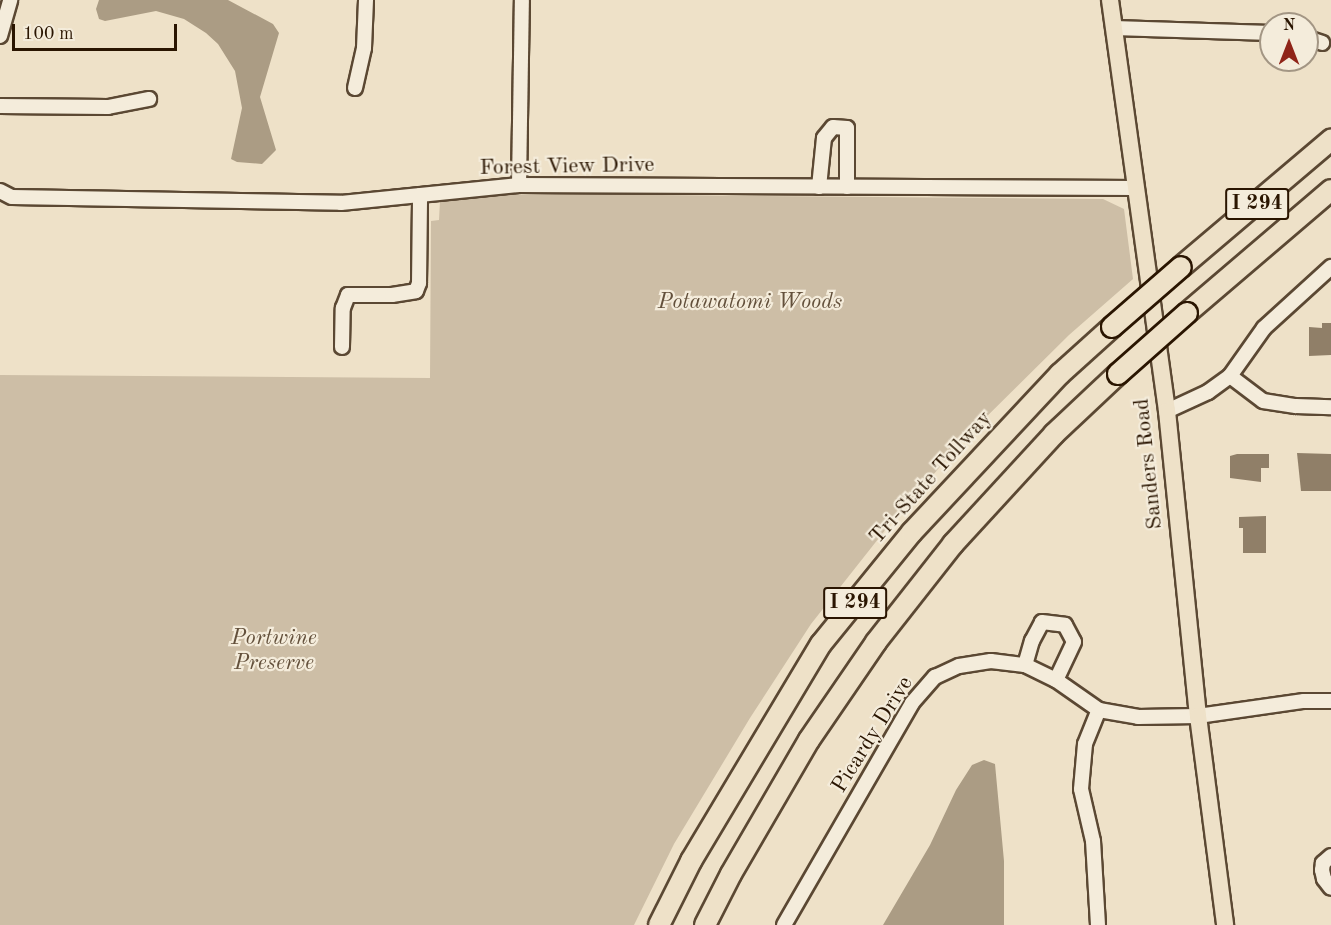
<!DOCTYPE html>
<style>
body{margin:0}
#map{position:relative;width:1331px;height:925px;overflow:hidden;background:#eee1c8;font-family:"Old Standard TT",serif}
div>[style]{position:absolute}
.green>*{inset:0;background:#cdbea6}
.water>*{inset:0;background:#ab9c84}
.building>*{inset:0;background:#907f68}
.roads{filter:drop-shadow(2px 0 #5b4833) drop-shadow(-2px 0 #5b4833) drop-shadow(0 2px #5b4833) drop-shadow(0 -2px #5b4833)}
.minor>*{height:14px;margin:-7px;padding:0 7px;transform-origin:7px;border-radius:7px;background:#f4ecdb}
.major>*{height:16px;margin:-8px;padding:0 8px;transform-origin:8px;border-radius:8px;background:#eee1c8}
.highway>*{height:20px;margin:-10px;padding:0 10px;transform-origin:10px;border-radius:10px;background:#eee1c8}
.bridges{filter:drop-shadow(2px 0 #2a1501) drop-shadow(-2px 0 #2a1501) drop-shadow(0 2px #2a1501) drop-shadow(0 -2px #2a1501)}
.highway-bridge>*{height:20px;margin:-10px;padding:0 10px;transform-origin:10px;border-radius:10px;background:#eee1c8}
span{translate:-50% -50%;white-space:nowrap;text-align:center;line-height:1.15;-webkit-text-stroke:4.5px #f4ecdb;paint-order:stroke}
.shield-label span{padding:2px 4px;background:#f4ecdb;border:2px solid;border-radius:4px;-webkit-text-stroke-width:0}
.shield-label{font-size:21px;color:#2a1501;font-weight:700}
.street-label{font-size:22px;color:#2a1501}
.park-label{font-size:22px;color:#63503b;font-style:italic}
.north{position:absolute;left:1259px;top:12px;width:60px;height:60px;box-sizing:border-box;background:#f4ecdb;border:2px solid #a39684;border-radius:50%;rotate:0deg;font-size:16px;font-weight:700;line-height:24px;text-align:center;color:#2a1501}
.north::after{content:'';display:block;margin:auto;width:21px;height:27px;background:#8f2418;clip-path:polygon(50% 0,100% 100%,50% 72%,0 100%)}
.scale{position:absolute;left:12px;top:24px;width:165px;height:27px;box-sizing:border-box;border:3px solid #2a1501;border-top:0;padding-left:8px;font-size:18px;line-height:21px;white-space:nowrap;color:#2a1501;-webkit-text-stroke:4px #f4ecdb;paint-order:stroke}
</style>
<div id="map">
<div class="green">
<i style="clip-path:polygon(556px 194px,1103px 199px,1124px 209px,1133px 279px,1069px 335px,966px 437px,886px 529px,811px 624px,750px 718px,674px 844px,634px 925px,0 925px,0 375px,430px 378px,431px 221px,439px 220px,440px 201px,501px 195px)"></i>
</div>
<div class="water">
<i style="clip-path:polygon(99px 0,228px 0,273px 24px,279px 33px,260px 97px,276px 150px,262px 164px,237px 162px,231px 159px,242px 108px,235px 71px,218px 44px,206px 33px,184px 19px,156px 11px,105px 21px,99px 19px,96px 9px)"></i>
<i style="clip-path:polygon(984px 760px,995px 764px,1004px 861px,1004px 925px,883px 925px,930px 845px,956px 790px,972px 765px)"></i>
</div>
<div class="building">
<i style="clip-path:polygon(1322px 323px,1331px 323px,1331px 355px,1309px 356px,1309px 327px,1322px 328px)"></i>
<i style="clip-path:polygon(1297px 453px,1331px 454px,1331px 491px,1301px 491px)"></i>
<i style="clip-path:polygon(1237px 454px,1269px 454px,1269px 468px,1261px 468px,1261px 482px,1230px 478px,1230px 456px)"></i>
<i style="clip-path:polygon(1266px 516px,1266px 553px,1243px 553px,1243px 528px,1239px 528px,1239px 517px)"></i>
</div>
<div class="roads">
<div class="minor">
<i style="left:1114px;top:28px;width:157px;rotate:1.8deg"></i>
<i style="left:0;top:36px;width:37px;rotate:-74deg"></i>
<i style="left:1307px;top:38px;width:16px;rotate:18deg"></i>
<i style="left:355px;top:88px;width:41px;rotate:-77.3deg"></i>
<i style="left:364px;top:48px;width:48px;rotate:-87.6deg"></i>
<i style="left:0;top:106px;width:108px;rotate:0.5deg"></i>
<i style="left:108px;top:107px;width:42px;rotate:-11deg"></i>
<i style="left:519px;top:185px;width:185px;rotate:-89.1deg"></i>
<i style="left:819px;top:187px;width:49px;rotate:-84.2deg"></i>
<i style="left:824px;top:138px;width:14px;rotate:-51deg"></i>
<i style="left:833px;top:127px;width:14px;rotate:4deg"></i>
<i style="left:847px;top:128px;width:59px;rotate:90deg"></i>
<i style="left:0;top:191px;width:13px;rotate:27deg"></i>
<i style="left:12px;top:197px;width:329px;rotate:1deg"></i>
<i style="left:341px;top:203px;width:179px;rotate:-5.8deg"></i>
<i style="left:519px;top:185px;width:617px;rotate:0.28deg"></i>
<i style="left:342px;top:347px;width:39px;rotate:-89deg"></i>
<i style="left:343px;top:308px;width:14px;rotate:-69deg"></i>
<i style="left:348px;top:295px;width:44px"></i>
<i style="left:392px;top:295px;width:24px;rotate:-9deg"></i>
<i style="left:416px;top:291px;width:9px;rotate:-69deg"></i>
<i style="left:419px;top:283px;width:88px;rotate:-89.3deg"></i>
<i style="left:1230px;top:376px;width:41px;rotate:37.1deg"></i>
<i style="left:1263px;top:401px;width:33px;rotate:9deg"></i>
<i style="left:1296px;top:406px;width:35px;rotate:2deg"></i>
<i style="left:1167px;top:411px;width:45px;rotate:-24.9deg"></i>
<i style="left:1208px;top:392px;width:27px;rotate:-36deg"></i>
<i style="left:1230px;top:376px;width:59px;rotate:-54.7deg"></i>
<i style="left:1264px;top:328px;width:91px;rotate:-42.3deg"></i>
<i style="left:1025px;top:665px;width:25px;rotate:-74deg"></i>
<i style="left:1032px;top:641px;width:21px;rotate:-62deg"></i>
<i style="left:1042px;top:622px;width:23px;rotate:7deg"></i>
<i style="left:1065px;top:625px;width:19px;rotate:62deg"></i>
<i style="left:1074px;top:642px;width:42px;rotate:115.3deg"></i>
<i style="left:1331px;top:856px;width:11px;rotate:139deg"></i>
<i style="left:1323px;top:863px;width:7px;rotate:98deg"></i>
<i style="left:1322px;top:870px;width:9px;rotate:77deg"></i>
<i style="left:1324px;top:879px;width:11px;rotate:52deg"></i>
<i style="left:784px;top:925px;width:256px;rotate:-60deg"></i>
<i style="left:912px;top:703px;width:35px;rotate:-49deg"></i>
<i style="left:935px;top:677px;width:26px;rotate:-25deg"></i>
<i style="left:959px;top:666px;width:32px;rotate:-9deg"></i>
<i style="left:991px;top:661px;width:34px;rotate:7deg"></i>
<i style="left:1025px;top:665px;width:34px;rotate:26deg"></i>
<i style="left:1056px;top:680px;width:52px;rotate:34.9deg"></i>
<i style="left:1099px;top:710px;width:40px;rotate:10deg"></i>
<i style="left:1138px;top:717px;width:60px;rotate:-1deg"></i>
<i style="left:1198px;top:716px;width:107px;rotate:-8.1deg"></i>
<i style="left:1304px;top:701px;width:27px"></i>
<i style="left:1098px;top:925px;width:84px;rotate:-93.4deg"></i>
<i style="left:1093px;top:841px;width:53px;rotate:-103deg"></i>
<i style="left:1081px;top:789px;width:45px;rotate:-84.9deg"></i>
<i style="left:1085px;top:744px;width:37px;rotate:-68deg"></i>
</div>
<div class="major">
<i style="left:1110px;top:0;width:415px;rotate:82.1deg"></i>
<i style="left:1167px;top:411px;width:307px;rotate:84.2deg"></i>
<i style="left:1198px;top:716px;width:211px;rotate:82.6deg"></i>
</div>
<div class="highway">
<i style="left:1181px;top:267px;width:197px;rotate:-40.3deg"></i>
<i style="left:1187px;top:313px;width:189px;rotate:-40.5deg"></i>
<i style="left:659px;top:925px;width:72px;rotate:-63.4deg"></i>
<i style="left:691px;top:861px;width:253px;rotate:-59.1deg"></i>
<i style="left:821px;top:644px;width:144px;rotate:-50.9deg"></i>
<i style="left:912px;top:532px;width:216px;rotate:-46.9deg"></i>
<i style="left:1060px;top:374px;width:70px;rotate:-42.1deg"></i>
<i style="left:705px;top:925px;width:57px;rotate:-63deg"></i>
<i style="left:731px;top:874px;width:155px;rotate:-59.8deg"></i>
<i style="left:809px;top:740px;width:119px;rotate:-55.6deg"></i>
<i style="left:876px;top:642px;width:125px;rotate:-51.8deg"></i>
<i style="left:953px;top:544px;width:149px;rotate:-47.4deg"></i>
<i style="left:1054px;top:434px;width:88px;rotate:-43.2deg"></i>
</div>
</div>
<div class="bridges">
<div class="highway-bridge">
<i style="left:1112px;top:327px;width:91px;rotate:-41deg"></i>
<i style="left:1118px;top:374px;width:92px;rotate:-41.5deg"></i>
</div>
</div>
<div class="shield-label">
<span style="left:1257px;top:204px">I 294</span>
<span style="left:855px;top:603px">I 294</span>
</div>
<div class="street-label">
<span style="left:567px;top:167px;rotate:-1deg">Forest View Drive</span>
<span style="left:1149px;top:464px;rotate:-96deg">Sanders Road</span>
<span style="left:931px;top:478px;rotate:-48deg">Tri-State Tollway</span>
<span style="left:873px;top:735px;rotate:-58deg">Picardy Drive</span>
</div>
<div class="park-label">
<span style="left:750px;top:303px">Potawatomi Woods</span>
<span style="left:274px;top:651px">Portwine<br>Preserve</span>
</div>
<div class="north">N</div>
<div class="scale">100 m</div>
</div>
